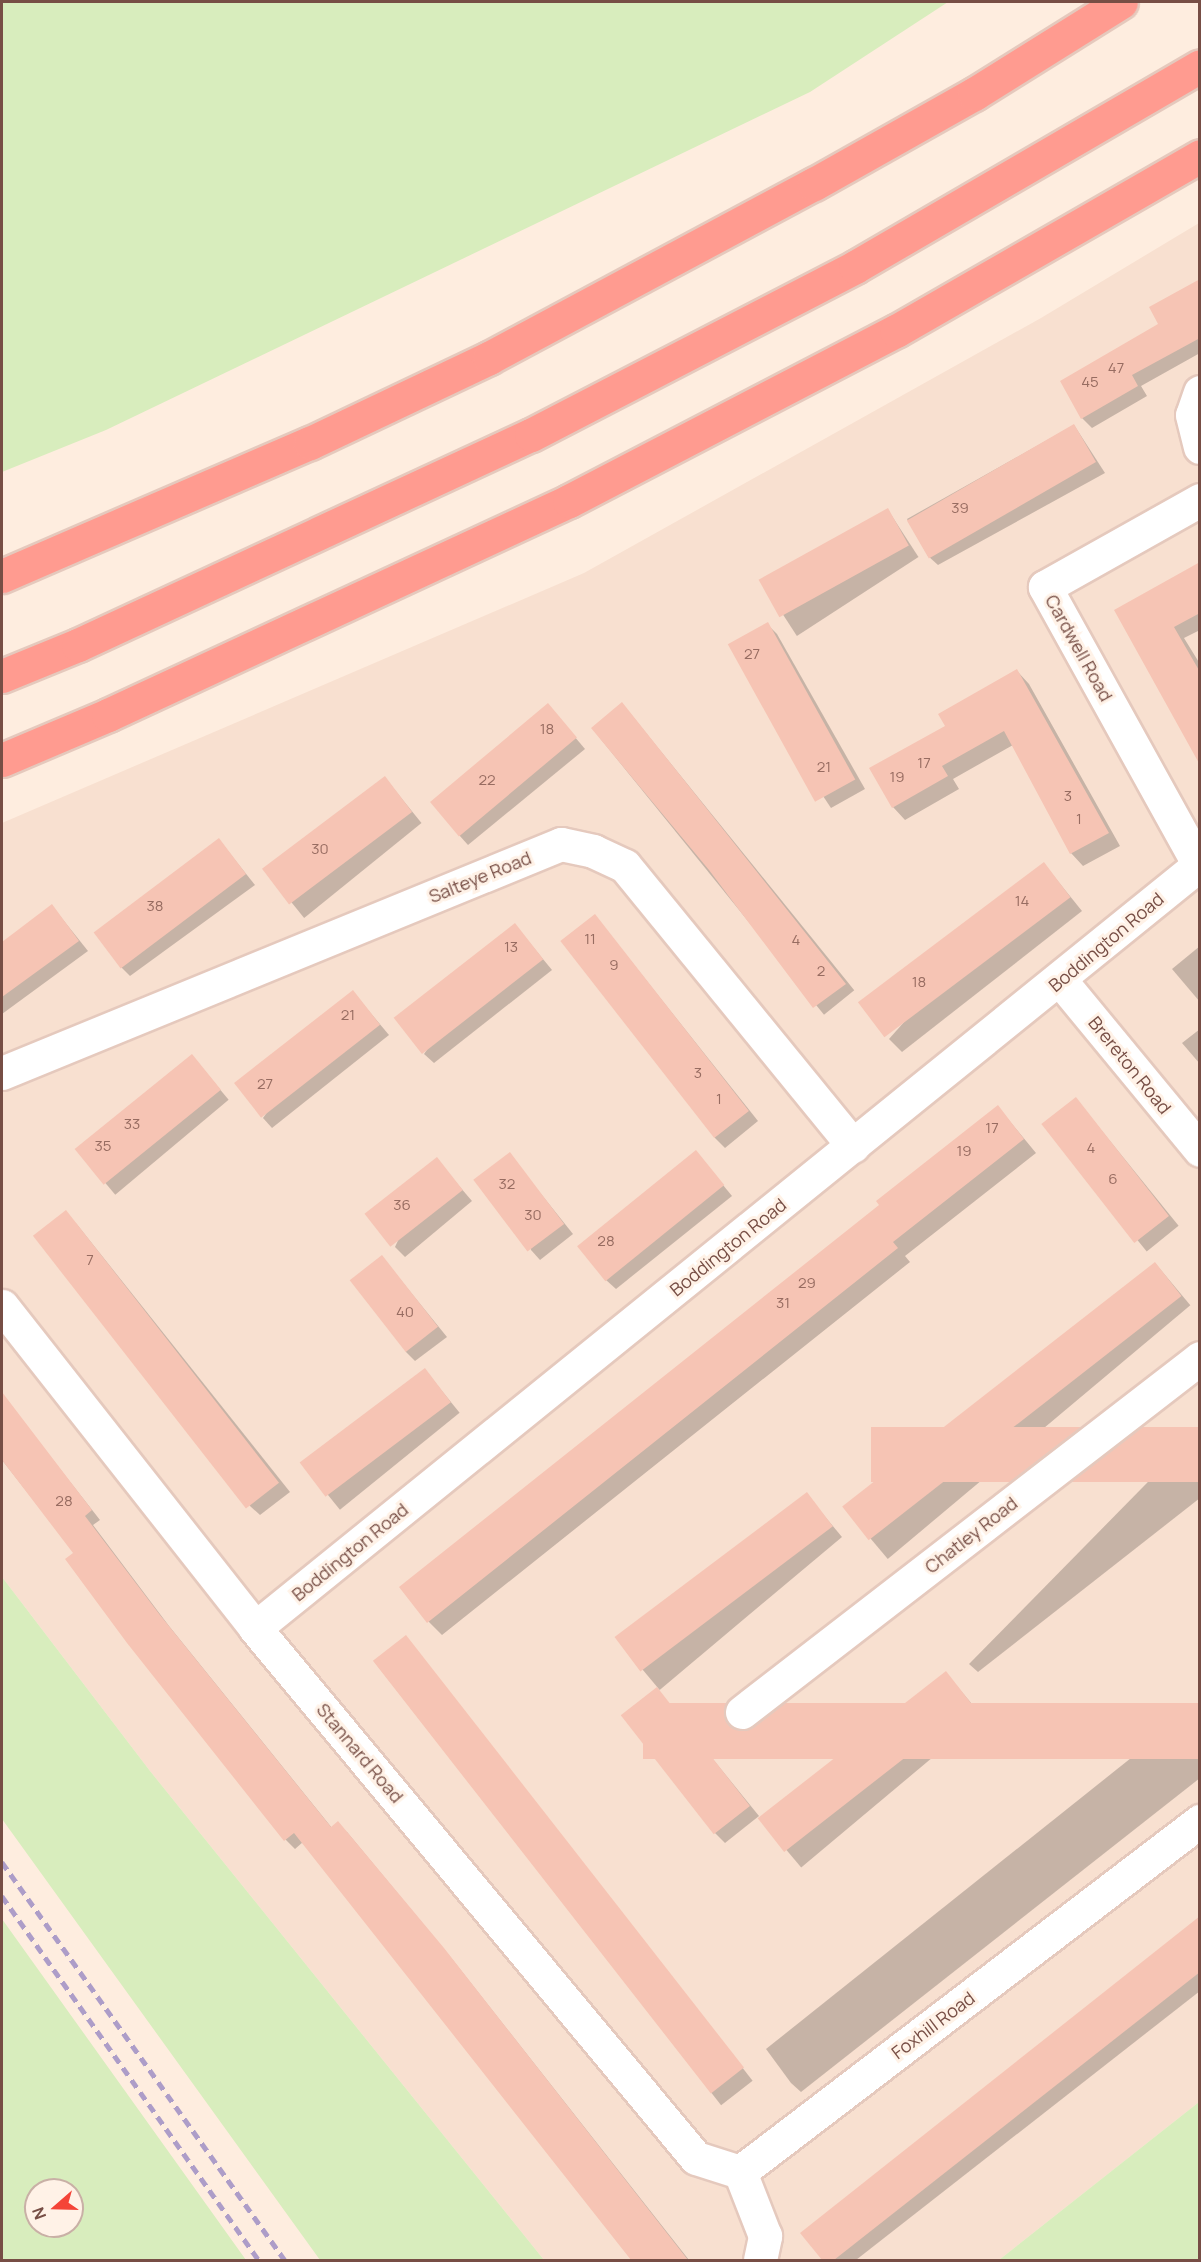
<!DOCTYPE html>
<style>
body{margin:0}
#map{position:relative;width:1201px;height:2262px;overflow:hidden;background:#feeddf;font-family:Manrope,sans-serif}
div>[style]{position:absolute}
.residential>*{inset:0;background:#f8e0d0}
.green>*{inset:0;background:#d8edbd}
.shadow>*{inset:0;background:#0003;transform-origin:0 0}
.building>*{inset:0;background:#f6c4b4;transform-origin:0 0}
.roads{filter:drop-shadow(2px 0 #e5c9bd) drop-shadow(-2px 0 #e5c9bd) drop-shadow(0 2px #e5c9bd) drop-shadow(0 -2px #e5c9bd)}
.street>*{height:33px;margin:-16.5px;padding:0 16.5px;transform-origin:16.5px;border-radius:16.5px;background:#fff}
.highway>*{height:33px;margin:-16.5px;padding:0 16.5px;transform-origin:16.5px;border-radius:16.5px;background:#ff9b90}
.rail>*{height:4.5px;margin-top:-2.25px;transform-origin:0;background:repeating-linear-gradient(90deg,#ad9dc8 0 9px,transparent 0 15px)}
span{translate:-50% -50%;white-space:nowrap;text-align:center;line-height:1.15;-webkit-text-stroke:6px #fff2e7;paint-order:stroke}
.number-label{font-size:15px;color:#976c61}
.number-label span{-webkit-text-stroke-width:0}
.street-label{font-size:18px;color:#774e45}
.frame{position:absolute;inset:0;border:3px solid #774e45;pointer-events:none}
.north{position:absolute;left:24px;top:2178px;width:60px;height:60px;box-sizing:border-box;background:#fff2e7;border:2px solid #c9b0a6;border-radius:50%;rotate:250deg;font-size:16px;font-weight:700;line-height:24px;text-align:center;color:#774e45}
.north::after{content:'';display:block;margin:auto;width:21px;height:27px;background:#f44438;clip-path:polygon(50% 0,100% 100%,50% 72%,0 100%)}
</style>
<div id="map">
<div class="residential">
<i style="clip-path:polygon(1199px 223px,1199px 2102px,999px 2260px,544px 2260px,150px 1771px,2px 1577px,2px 823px,584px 573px,1041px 318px)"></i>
</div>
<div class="green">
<i style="clip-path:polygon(2px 2px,948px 2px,810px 92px,106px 430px,2px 472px)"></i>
<i style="clip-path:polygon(2px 1577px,150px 1771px,544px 2260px,320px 2260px,2px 1819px)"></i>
<i style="clip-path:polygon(evenodd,2px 1919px,246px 2260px,2px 2260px,2px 1919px,36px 2190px,72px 2190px,72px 2226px,36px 2226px,36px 2190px)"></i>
<i style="clip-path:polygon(1199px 2102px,1199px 2260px,999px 2260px)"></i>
</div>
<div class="shadow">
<i style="clip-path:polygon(1200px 280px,1200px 353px,1141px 386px,1147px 396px,1092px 428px,1082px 418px)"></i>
<i style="clip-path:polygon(1074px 425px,1105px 473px,938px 565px,928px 556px,907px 519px)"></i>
<i style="left:888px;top:510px;width:56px;height:145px;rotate:57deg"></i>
<i style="clip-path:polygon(1200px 564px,1200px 630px,1184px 638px,1200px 664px,1200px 762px,1116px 610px)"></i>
<i style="clip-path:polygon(767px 624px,777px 634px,865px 789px,831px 808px,775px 724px,730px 646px)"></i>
<i style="clip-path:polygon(1017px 671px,1029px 684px,1120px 846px,1083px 866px,1071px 853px,1013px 745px,953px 779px,959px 789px,905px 820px,893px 807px)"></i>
<i style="clip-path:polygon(548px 705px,585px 749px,468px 845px,459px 835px)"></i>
<i style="left:629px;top:712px;width:358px;height:39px;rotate:51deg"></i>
<i style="left:385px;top:778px;width:58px;height:151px;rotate:51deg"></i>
<i style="clip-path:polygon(219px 840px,255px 885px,130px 976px,120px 966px)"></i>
<i style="clip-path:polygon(1044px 864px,1082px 911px,902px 1052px,889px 1039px)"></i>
<i style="clip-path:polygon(52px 906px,88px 951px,2px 1014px,2px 943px)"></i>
<i style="clip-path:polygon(595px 916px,758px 1121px,725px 1148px,715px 1138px)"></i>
<i style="clip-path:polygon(515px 925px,552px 970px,434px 1063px,424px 1054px)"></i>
<i style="clip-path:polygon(1200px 946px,1200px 1002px,1172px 969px)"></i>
<i style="clip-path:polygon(353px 992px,389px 1035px,272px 1128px,263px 1118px)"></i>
<i style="clip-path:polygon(1200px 1029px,1200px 1064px,1182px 1043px)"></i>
<i style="left:192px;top:1056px;width:57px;height:148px;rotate:50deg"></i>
<i style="left:1076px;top:1099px;width:163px;height:41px;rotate:51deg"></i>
<i style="clip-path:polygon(998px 1107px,1036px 1153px,905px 1256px,910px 1262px,442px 1635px,429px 1622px,402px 1587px,881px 1205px)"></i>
<i style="clip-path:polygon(696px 1152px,732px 1196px,616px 1289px,606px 1280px)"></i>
<i style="clip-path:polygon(509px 1154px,573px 1234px,540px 1260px,531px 1250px)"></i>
<i style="clip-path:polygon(436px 1159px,472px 1201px,405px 1257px,395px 1247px)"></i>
<i style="clip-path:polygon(75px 1222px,290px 1492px,260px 1515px,250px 1506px)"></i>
<i style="clip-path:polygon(382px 1257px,447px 1337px,415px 1361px,406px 1352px)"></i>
<i style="left:1155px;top:1263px;width:55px;height:395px;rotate:50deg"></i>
<i style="left:425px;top:1370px;width:55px;height:154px;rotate:51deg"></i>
<i style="clip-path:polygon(2px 1395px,100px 1520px,93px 1525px,169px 1626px,332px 1828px,347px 1832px,452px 1959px,689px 2260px,633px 2260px,303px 1842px,295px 1849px,286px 1840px,128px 1642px,75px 1553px,2px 1460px)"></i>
<i style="clip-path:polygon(1200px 1429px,1200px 1498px,978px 1672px,969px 1664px)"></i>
<i style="left:806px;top:1494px;width:56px;height:238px;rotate:50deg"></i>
<i style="left:406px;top:1637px;width:563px;height:40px;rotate:52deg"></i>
<i style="left:946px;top:1673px;width:56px;height:236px;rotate:50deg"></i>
<i style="clip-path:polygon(656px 1689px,759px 1816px,725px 1843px,715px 1833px)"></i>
<i style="clip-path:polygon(1200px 1703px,1200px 1778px,801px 2092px,791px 2083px,766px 2049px)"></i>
<i style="clip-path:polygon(1200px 1918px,1200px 1991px,856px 2260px,824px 2260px,802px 2233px)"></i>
</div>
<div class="building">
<i style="clip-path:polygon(1200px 279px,1200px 338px,1132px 375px,1138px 386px,1081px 419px,1060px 381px,1158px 324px,1149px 307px)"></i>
<i style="left:1074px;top:424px;width:44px;height:193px;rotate:60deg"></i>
<i style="left:888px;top:508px;width:43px;height:148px;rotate:61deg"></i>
<i style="clip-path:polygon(1200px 562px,1200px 613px,1174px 627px,1200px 672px,1200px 765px,1114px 610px)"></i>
<i style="left:768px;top:622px;width:180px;height:46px;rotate:61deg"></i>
<i style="clip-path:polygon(1017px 669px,1109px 833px,1070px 854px,1004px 731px,942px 766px,948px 776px,892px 808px,869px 768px,945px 726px,938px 714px)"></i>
<i style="clip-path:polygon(622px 702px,846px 984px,813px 1008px,709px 870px,591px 728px)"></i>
<i style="left:548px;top:703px;width:45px;height:154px;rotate:50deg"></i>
<i style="left:385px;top:776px;width:45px;height:154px;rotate:53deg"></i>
<i style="left:219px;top:838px;width:45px;height:157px;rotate:53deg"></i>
<i style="left:1044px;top:862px;width:44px;height:233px;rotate:53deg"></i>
<i style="clip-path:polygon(52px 904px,79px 941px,2px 997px,2px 942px)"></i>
<i style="left:595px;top:914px;width:250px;height:44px;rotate:52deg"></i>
<i style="left:515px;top:923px;width:46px;height:154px;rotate:52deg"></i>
<i style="left:353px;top:990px;width:44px;height:151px;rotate:52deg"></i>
<i style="left:192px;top:1054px;width:46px;height:151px;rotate:51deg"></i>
<i style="left:1076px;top:1097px;width:151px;height:44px;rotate:52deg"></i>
<i style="clip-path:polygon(998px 1105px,1024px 1139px,893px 1242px,898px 1248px,427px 1623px,399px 1587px,879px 1205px,876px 1201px)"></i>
<i style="left:696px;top:1150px;width:45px;height:153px;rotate:51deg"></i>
<i style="left:510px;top:1152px;width:90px;height:46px;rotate:53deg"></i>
<i style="left:437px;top:1157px;width:42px;height:92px;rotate:52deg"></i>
<i style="left:66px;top:1210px;width:346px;height:42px;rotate:52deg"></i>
<i style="left:382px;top:1255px;width:91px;height:41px;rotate:52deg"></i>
<i style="left:1155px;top:1262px;width:43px;height:397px;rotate:52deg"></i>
<i style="left:425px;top:1368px;width:43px;height:157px;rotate:53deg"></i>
<i style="clip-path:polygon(2px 1392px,92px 1510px,85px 1516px,160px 1615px,331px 1827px,338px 1821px,444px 1948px,688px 2260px,631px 2260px,294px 1833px,284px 1841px,127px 1643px,65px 1559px,73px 1553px,2px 1460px)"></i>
<i style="left:1200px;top:1427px;width:55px;height:329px;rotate:90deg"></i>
<i style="left:807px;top:1492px;width:43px;height:241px;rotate:53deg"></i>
<i style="left:406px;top:1635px;width:549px;height:42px;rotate:52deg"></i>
<i style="left:946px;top:1671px;width:43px;height:239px;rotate:52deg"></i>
<i style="left:657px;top:1687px;width:151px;height:46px;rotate:52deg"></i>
<i style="left:1200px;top:1703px;width:56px;height:557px;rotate:90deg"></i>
<i style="clip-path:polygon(1200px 1916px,1200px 1972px,834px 2260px,822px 2260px,800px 2233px)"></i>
</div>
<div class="roads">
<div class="street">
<i style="left:1200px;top:392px;width:24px;rotate:109deg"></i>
<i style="left:1192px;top:415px;width:33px;rotate:76deg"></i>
<i style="left:1199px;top:865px;width:318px;rotate:-119deg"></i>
<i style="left:1045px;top:587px;width:178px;rotate:-29.3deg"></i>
<i style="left:1060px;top:980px;width:220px;rotate:50.5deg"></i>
<i style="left:2px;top:1073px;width:604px;rotate:-22.28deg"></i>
<i style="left:561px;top:844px;width:33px;rotate:12deg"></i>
<i style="left:593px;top:851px;width:35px;rotate:25deg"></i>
<i style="left:625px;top:866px;width:361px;rotate:50.8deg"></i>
<i style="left:2px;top:1306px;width:410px;rotate:51.8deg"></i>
<i style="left:255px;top:1628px;width:689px;rotate:50.24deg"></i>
<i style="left:696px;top:2158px;width:46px;rotate:17.7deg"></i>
<i style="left:255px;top:1628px;width:1215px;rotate:-38.95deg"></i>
<i style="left:742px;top:1712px;width:579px;rotate:-37.7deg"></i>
<i style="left:760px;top:2260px;width:25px;rotate:-78deg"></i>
<i style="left:765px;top:2236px;width:69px;rotate:-111.3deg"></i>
<i style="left:740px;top:2172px;width:579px;rotate:-37.35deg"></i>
</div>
<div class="highway">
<i style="left:2px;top:576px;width:335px;rotate:-23.4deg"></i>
<i style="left:310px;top:443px;width:198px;rotate:-25.4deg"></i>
<i style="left:489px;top:358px;width:369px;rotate:-28.2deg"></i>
<i style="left:814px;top:184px;width:184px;rotate:-29.4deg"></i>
<i style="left:974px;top:94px;width:173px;rotate:-32deg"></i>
<i style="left:2px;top:676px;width:82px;rotate:-22.2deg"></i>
<i style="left:78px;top:645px;width:499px;rotate:-24.9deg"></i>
<i style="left:531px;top:435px;width:365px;rotate:-27.4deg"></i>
<i style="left:855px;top:267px;width:399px;rotate:-30.2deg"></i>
<i style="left:2px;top:760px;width:115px;rotate:-23deg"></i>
<i style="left:108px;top:715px;width:508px;rotate:-24.9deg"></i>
<i style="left:569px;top:501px;width:369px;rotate:-27.5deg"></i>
<i style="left:896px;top:331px;width:351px;rotate:-29.9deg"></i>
</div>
</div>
<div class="rail">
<i style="left:2px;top:1862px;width:488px;rotate:54.6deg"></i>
<i style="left:2px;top:1896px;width:446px;rotate:54.8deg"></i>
</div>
<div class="number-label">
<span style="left:1116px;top:368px">47</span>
<span style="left:1090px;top:382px">45</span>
<span style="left:960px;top:508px">39</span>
<span style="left:752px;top:654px">27</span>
<span style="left:547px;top:729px">18</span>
<span style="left:924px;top:763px">17</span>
<span style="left:824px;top:767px">21</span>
<span style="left:897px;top:777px">19</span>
<span style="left:487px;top:780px">22</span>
<span style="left:1068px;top:796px">3</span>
<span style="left:1079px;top:819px">1</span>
<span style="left:320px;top:849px">30</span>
<span style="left:1022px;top:901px">14</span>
<span style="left:155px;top:906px">38</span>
<span style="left:590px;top:939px">11</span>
<span style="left:796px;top:940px">4</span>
<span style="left:511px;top:947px">13</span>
<span style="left:614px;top:965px">9</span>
<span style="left:821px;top:971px">2</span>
<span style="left:919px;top:982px">18</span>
<span style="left:348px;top:1015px">21</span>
<span style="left:698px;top:1073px">3</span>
<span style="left:265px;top:1084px">27</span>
<span style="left:719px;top:1099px">1</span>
<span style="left:132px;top:1124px">33</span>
<span style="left:992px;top:1128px">17</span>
<span style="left:103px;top:1146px">35</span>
<span style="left:1091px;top:1148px">4</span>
<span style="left:964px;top:1151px">19</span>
<span style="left:1113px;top:1179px">6</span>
<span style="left:507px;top:1184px">32</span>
<span style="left:402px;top:1205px">36</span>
<span style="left:533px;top:1215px">30</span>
<span style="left:606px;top:1241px">28</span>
<span style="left:90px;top:1260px">7</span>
<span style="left:807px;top:1283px">29</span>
<span style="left:783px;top:1303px">31</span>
<span style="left:405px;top:1312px">40</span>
<span style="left:64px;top:1501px">28</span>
</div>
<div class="street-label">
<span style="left:1079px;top:648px;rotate:61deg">Cardwell Road</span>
<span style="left:480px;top:877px;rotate:-22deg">Salteye Road</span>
<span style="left:1106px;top:942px;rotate:-40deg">Boddington Road</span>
<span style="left:1130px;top:1065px;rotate:51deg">Brereton Road</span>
<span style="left:728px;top:1247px;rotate:-39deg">Boddington Road</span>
<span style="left:971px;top:1535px;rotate:-38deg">Chatley Road</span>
<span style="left:350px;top:1552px;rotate:-39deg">Boddington Road</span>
<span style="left:360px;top:1753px;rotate:50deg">Stannard Road</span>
<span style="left:933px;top:2025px;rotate:-37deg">Foxhill Road</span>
</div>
<div class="frame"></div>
<div class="north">N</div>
</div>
